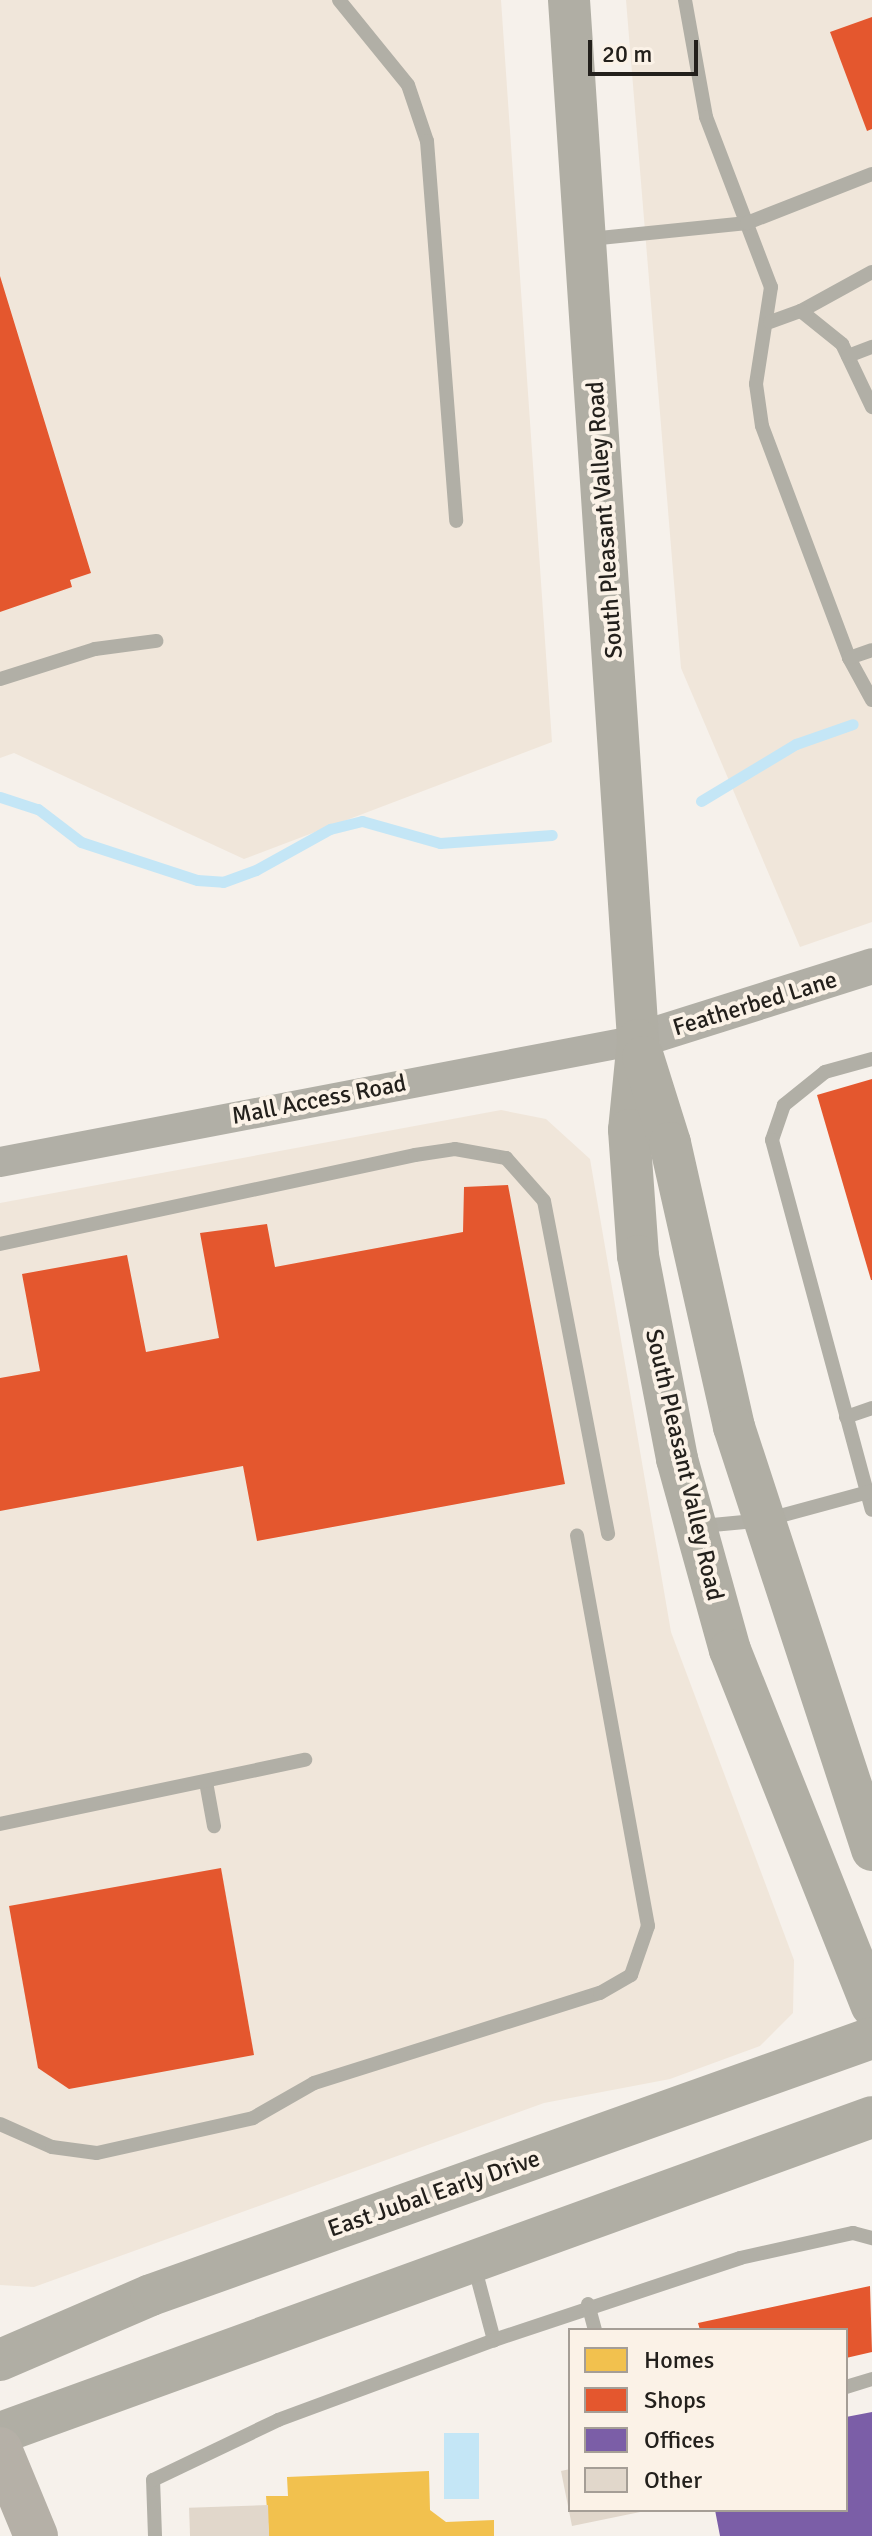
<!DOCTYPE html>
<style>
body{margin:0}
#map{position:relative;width:872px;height:2536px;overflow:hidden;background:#f6f1eb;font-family:Signika,sans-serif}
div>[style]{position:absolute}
.built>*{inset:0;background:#f0e6da}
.water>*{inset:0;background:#c4e6f6;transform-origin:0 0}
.homes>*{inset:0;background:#f2c14e}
.shops>*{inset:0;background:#e4572e}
.offices>*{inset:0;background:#7b5ea7}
.stream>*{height:11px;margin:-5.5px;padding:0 5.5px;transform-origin:5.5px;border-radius:5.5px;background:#c4e6f6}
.building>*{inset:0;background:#e1d7cb;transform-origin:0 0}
.service>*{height:14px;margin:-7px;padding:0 7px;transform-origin:7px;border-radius:7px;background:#b1afa6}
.minor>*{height:30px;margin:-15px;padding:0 15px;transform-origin:15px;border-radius:15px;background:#b1afa6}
.tertiary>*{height:36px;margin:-18px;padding:0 18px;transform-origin:18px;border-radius:18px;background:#b1afa6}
.secondary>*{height:42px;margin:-21px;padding:0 21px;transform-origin:21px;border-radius:21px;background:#b0aea4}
.primary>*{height:44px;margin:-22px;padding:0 22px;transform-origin:22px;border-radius:22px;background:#b5b0a7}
span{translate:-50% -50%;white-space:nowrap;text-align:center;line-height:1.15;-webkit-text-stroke:8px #fbf2e7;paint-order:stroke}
.street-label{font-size:24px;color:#23201c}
.legend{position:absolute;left:568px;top:2328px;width:280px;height:184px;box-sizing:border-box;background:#fbf2e7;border:2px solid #a59e96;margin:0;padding:10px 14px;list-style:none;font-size:24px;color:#23201c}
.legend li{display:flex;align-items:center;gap:16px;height:40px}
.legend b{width:40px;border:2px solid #a59e96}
.scale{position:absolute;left:588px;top:40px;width:110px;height:36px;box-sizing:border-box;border:4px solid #23201c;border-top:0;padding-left:10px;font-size:24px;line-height:28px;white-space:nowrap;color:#23201c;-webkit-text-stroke:6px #fbf2e7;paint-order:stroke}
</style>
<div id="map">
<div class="built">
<i style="clip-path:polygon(0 0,501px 0,552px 742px,244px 859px,14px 753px,0 758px)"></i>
<i style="clip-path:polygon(626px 0,872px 0,872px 922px,800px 947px,681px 668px)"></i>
<i style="clip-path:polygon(501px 1110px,546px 1119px,590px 1159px,671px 1632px,794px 1960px,793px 2013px,760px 2046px,670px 2079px,544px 2103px,34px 2287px,0 2285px,0 1203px)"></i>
</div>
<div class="water">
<i style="left:444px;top:2433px;width:35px;height:66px"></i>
</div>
<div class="homes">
<i style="clip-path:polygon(429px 2471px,430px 2510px,446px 2522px,494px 2520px,494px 2536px,269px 2536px,266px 2496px,288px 2496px,287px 2477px)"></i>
</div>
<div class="shops">
<i style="clip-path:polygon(872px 17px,872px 129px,867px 131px,830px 32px)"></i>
<i style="clip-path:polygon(0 276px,91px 573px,70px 580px,72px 587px,0 612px)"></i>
<i style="clip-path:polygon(872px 1079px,872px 1280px,871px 1280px,817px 1095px)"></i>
<i style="clip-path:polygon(508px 1185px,565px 1484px,257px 1541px,243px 1466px,0 1511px,0 1378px,40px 1371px,22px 1274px,127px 1255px,146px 1352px,219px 1338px,200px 1233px,267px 1224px,275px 1267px,463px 1232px,464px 1187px)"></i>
<i style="clip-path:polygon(221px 1868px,254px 2055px,69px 2089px,38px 2068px,9px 1906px)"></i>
<i style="clip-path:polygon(870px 2286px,872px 2352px,846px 2358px,846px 2330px,700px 2330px,698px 2323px)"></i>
</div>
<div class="offices">
<i style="clip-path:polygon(872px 2412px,872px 2536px,720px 2536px,715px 2510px,846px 2510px,846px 2417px)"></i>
</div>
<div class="stream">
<i style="left:0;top:797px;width:40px;rotate:18deg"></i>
<i style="left:38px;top:809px;width:54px;rotate:37.5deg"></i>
<i style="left:81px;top:842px;width:122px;rotate:18.1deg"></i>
<i style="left:197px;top:880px;width:26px;rotate:4deg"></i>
<i style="left:223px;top:882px;width:35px;rotate:-20deg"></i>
<i style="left:256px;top:870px;width:85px;rotate:-29deg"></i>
<i style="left:330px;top:829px;width:33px;rotate:-14deg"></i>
<i style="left:362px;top:821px;width:81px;rotate:15.8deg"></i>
<i style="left:440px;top:843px;width:112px;rotate:-4.1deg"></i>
<i style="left:701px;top:801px;width:111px;rotate:-31deg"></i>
<i style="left:796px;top:744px;width:60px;rotate:-19.3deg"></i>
</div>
<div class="building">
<i style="clip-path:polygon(570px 2469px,570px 2510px,645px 2511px,572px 2526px,561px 2471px)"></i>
<i style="left:268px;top:2505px;width:31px;height:79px;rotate:88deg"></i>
</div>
<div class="service">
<i style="left:339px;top:0;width:109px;rotate:50.9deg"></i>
<i style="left:408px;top:85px;width:59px;rotate:71.3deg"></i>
<i style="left:427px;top:141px;width:381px;rotate:85.6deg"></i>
<i style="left:685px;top:0;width:119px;rotate:79.8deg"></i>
<i style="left:706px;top:117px;width:182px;rotate:69.1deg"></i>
<i style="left:771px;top:287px;width:98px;rotate:98.8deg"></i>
<i style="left:756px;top:384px;width:42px;rotate:81.9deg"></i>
<i style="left:762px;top:426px;width:248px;rotate:69.4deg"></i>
<i style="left:849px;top:658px;width:48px;rotate:61.3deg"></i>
<i style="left:590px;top:239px;width:158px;rotate:-5.8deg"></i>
<i style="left:747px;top:223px;width:134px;rotate:-21.4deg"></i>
<i style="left:801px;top:311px;width:81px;rotate:-28.8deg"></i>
<i style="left:770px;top:322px;width:33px;rotate:-20deg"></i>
<i style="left:801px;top:311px;width:53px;rotate:38.8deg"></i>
<i style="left:842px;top:344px;width:70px;rotate:64.5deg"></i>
<i style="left:848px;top:356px;width:26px;rotate:-21deg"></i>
<i style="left:849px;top:658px;width:24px;rotate:-19deg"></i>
<i style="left:0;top:679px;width:100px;rotate:-17.5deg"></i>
<i style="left:95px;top:649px;width:62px;rotate:-7.5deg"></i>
<i style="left:872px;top:1059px;width:49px;rotate:164.5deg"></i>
<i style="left:825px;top:1072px;width:53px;rotate:141.2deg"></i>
<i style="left:784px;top:1105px;width:37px;rotate:109deg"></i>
<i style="left:772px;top:1140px;width:383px;rotate:74.9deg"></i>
<i style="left:0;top:1244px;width:424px;rotate:-12.1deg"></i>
<i style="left:415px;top:1155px;width:40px;rotate:-8.5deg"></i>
<i style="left:455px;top:1149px;width:52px;rotate:10deg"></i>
<i style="left:506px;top:1158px;width:57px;rotate:48.5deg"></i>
<i style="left:544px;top:1201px;width:339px;rotate:79.1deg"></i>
<i style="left:846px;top:1417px;width:28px;rotate:-19deg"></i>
<i style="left:702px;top:1526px;width:63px;rotate:-5.4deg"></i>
<i style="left:765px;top:1520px;width:111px;rotate:-15.2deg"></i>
<i style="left:206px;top:1782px;width:45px;rotate:79.7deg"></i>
<i style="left:0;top:1824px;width:312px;rotate:-11.9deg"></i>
<i style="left:0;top:2124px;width:57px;rotate:23.9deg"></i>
<i style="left:52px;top:2147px;width:45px;rotate:7.6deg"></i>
<i style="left:97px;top:2153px;width:160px;rotate:-12.6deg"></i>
<i style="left:253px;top:2118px;width:70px;rotate:-29.8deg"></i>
<i style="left:314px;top:2083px;width:300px;rotate:-17.5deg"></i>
<i style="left:600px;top:1993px;width:36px;rotate:-30deg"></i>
<i style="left:631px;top:1975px;width:52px;rotate:-70.9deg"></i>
<i style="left:648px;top:1926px;width:397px;rotate:-100.3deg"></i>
<i style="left:474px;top:2265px;width:78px;rotate:75.1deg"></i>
<i style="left:494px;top:2340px;width:259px;rotate:-18.4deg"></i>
<i style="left:740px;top:2258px;width:116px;rotate:-12.5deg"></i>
<i style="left:853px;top:2233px;width:20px;rotate:15deg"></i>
<i style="left:588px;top:2304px;width:27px;rotate:75deg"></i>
<i style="left:846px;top:2387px;width:27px;rotate:-17deg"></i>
<i style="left:155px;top:2536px;width:56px;rotate:-92deg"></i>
<i style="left:153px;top:2480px;width:139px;rotate:-25.6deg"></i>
<i style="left:278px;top:2420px;width:230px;rotate:-20.3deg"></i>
</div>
<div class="minor">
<i style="left:0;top:1162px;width:650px;rotate:-10.83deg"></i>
</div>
<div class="tertiary">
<i style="left:638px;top:1040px;width:245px;rotate:-17.5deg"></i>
</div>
<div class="secondary">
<i style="left:569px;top:0;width:1042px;rotate:86.2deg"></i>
<i style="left:638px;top:1040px;width:90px;rotate:95.7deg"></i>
<i style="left:629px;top:1130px;width:126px;rotate:85.9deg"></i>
<i style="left:638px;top:1256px;width:207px;rotate:79.1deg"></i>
<i style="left:677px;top:1459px;width:198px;rotate:74.5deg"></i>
<i style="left:730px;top:1650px;width:383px;rotate:68.3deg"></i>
<i style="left:643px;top:1057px;width:90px;rotate:72.6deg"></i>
<i style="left:670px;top:1143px;width:291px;rotate:77.3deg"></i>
<i style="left:734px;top:1427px;width:445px;rotate:71.9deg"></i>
<i style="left:0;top:2360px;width:164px;rotate:-23.3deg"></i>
<i style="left:151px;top:2295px;width:765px;rotate:-19.62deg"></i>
<i style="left:0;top:2433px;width:927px;rotate:-19.92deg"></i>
</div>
<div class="primary">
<i style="left:0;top:2449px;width:94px;rotate:67.5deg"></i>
</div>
<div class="street-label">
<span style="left:605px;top:520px;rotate:-94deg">South Pleasant Valley Road</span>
<span style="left:755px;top:1004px;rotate:-17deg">Featherbed Lane</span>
<span style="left:319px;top:1100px;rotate:-11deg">Mall Access Road</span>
<span style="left:684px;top:1465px;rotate:77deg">South Pleasant Valley Road</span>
<span style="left:434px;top:2194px;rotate:-19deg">East Jubal Early Drive</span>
</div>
<ul class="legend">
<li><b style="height:22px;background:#f2c14e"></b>Homes</li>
<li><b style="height:22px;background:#e4572e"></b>Shops</li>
<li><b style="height:22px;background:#7b5ea7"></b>Offices</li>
<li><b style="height:22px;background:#e1d7cb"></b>Other</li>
</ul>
<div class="scale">20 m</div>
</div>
